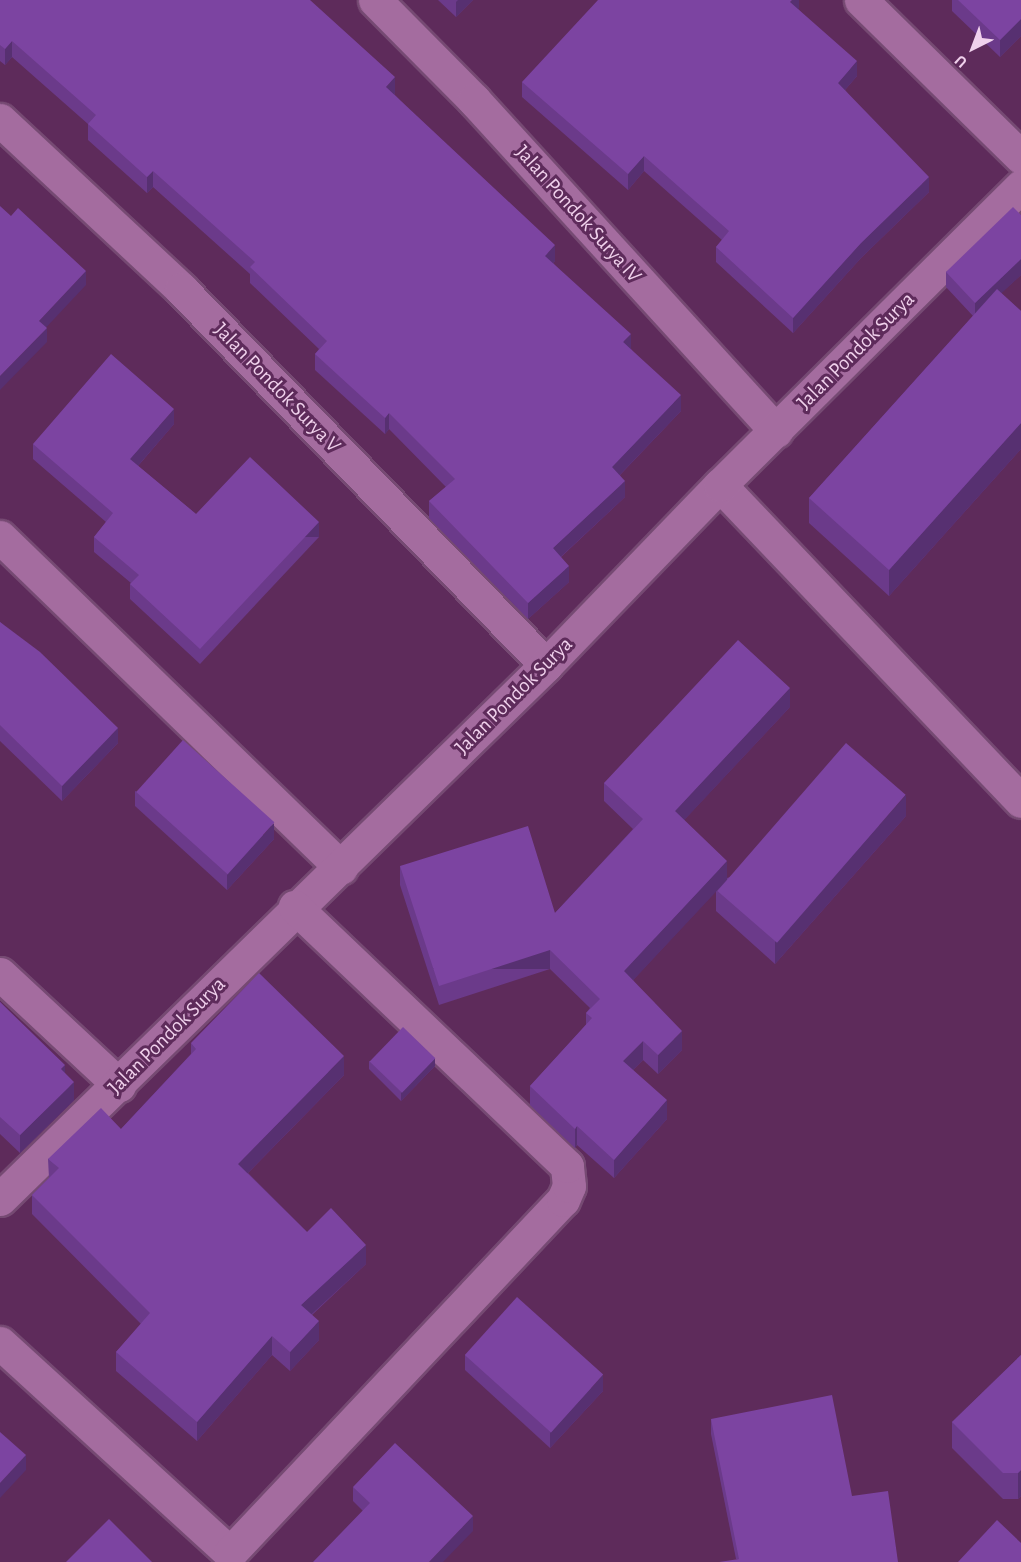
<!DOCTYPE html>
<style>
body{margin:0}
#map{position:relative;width:1021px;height:1562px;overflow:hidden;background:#5e2b5b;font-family:"Alegreya Sans",sans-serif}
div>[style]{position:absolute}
.roads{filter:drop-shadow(2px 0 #764a73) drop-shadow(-2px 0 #764a73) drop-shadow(0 2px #764a73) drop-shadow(0 -2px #764a73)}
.minor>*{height:33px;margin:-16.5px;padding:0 16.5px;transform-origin:16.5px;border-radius:16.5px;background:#a46c9f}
.wall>*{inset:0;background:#6b3a8a}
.shaded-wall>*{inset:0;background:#573071;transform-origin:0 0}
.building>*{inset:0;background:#7c44a1;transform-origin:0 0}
span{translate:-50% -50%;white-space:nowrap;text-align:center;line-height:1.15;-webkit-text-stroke:6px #5e2b5b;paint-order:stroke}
.street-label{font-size:21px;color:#f0d1ec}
.north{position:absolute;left:943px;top:18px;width:60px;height:60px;-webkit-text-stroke:4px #5e2b5b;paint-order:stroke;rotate:222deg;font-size:16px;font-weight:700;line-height:24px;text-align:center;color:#f0d1ec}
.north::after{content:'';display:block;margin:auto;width:21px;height:27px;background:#f0d1ec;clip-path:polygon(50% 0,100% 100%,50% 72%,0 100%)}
</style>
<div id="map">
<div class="roads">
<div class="minor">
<i style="left:375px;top:0;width:141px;rotate:45.3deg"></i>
<i style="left:474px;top:100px;width:448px;rotate:47.6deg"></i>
<i style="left:861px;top:0;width:224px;rotate:44.5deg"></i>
<i style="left:0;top:120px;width:248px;rotate:43deg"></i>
<i style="left:181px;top:289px;width:524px;rotate:45.85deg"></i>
<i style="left:720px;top:485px;width:436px;rotate:46.4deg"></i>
<i style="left:0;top:537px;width:475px;rotate:44.1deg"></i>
<i style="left:0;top:974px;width:163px;rotate:43deg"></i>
<i style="left:0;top:1199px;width:764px;rotate:-44.36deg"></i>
<i style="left:546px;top:665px;width:250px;rotate:-46deg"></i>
<i style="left:720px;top:485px;width:424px;rotate:-44.8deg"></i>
<i style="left:0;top:1343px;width:311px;rotate:42.4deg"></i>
<i style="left:230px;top:1553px;width:485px;rotate:-46.7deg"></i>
<i style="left:563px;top:1200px;width:15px;rotate:-67deg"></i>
<i style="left:569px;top:1186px;width:20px;rotate:-96deg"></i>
<i style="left:567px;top:1166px;width:376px;rotate:-136.4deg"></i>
</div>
</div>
<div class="wall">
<i style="clip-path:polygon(0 0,395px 93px,394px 94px,555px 261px,553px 263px,631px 349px,681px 411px,620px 475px,625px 497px,561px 557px,569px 582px,528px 619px,429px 518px,429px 501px,446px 487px,389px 429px,385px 434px,315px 370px,315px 354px,319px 349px,250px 283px,250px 274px,153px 187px,147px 193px,88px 140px,88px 124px,12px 57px,5px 65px,0 61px)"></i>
<i style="clip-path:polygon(438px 0,473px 0,456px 17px)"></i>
<i style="clip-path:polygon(799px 0,798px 9px,857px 76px,845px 90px,929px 192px,861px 258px,793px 333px,716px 262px,716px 247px,722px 240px,644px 171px,628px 190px,522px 97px,522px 82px)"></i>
<i style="clip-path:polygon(952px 0,1021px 0,1021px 36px,1000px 57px,952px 11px)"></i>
<i style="clip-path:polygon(1021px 215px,1021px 275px,1001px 293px,1021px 311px,1021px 449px,889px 596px,809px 523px,809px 498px,973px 316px,946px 287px,946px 272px)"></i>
<i style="clip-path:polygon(174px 424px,138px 466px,196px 514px,319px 537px,200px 664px,130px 599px,130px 584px,131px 583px,94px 552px,94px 537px,106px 522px,33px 459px,33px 444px)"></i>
<i style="clip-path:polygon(0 622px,118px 743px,62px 801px,0 741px)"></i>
<i style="clip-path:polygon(790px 707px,684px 820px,727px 878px,906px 816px,775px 964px,716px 911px,716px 891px,633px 980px,682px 1050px,658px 1074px,643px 1060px,633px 1070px,667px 1119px,614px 1178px,577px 1145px,575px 1148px,530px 1105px,530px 1086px,586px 1025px,586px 1013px,590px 1008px,550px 969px,439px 1005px,400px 885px,400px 866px,555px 913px,633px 829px,604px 801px,604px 783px)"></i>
<i style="clip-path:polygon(135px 791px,274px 839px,227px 890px,135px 806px)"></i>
<i style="clip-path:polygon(0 1002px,65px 1073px,74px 1100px,20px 1153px,0 1134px)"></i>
<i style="clip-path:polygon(191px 1043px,344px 1075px,248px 1173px,307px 1232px,366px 1264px,312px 1315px,319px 1340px,290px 1371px,272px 1355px,197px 1441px,116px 1371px,116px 1352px,141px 1324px,32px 1214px,32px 1195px,49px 1178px,48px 1159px,121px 1129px,191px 1054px)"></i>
<i style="clip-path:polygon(369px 1061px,435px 1066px,401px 1101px,369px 1069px)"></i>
<i style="clip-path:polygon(465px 1355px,603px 1391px,550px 1448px,465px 1370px)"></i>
<i style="clip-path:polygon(1021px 1355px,1021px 1496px,1018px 1499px,1003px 1499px,952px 1448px,952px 1422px)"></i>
<i style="clip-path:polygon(711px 1419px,852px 1496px,898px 1562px,736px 1559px,711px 1434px)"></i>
<i style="clip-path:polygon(353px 1487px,473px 1531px,363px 1511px,353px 1501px)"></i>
</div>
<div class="shaded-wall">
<i style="clip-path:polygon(458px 0,473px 0,456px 17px,456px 2px)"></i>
<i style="clip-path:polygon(792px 0,799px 0,799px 8px,790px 18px,790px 2px)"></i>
<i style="clip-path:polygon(1021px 19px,1021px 36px,1000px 57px,1000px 40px)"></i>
<i style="clip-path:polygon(12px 41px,12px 57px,5px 65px,5px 49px)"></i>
<i style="clip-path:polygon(857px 61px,857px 76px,838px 98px,838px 83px)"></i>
<i style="clip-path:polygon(395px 77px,395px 93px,386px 103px,386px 87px)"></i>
<i style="clip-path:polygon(644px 156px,644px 171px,628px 190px,628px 174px)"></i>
<i style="clip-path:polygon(153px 171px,153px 187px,147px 193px,147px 177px)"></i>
<i style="clip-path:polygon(929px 177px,929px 192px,861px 258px,793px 333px,793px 318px,861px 243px)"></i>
<i style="clip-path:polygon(555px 245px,555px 261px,545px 272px,545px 256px)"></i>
<i style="clip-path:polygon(1021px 259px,1021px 275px,975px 318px,975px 303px)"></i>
<i style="clip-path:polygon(86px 271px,86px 285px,39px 335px,39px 321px)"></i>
<i style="clip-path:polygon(47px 328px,47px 342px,0 390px,0 376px)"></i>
<i style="clip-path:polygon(631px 334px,631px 350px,623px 342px)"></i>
<i style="clip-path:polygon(681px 395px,681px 411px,612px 483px,612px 467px)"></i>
<i style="clip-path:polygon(174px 409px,174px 424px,130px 475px,130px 459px)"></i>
<i style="clip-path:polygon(389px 413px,389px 429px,385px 434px,385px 418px)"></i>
<i style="clip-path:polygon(1021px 423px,1021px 449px,889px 596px,889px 570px)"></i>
<i style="clip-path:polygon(625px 481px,625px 497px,553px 564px,553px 548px)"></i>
<i style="left:319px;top:522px;width:15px;height:174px;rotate:90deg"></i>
<i style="clip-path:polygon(569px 566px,569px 582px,528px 619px,528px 603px)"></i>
<i style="clip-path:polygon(790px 688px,790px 707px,675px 830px,675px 811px)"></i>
<i style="clip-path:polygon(118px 728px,118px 743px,62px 801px,62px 786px)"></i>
<i style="clip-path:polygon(906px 795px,906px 816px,775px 964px,775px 942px)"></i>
<i style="clip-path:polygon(274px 823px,274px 839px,227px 890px,227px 875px)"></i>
<i style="clip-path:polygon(727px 861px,727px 880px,624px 990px,624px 971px)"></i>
<i style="left:550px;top:950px;width:19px;height:117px;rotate:90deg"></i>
<i style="clip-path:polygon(682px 1031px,682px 1050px,658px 1074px,658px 1055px)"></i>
<i style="clip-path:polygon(643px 1041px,643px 1060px,623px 1080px,623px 1061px)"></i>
<i style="clip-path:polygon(344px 1056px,344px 1075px,238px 1183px,238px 1164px)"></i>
<i style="clip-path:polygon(435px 1058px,435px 1066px,401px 1101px,401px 1093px)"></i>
<i style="clip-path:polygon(65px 1065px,65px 1082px,61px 1069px)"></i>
<i style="clip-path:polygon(74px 1082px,74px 1100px,20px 1153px,20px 1135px)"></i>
<i style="clip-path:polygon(667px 1100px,667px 1119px,614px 1178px,614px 1160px)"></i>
<i style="clip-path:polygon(577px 1126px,577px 1145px,575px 1148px,575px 1129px)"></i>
<i style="clip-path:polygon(366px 1245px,366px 1264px,301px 1324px,301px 1305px)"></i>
<i style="clip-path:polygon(319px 1321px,319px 1340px,290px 1371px,290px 1352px)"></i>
<i style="clip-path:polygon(272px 1336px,272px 1355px,197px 1441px,197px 1422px)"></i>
<i style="clip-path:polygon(603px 1375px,603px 1391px,550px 1448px,550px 1433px)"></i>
<i style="clip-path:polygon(26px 1455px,26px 1470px,0 1498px,0 1483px)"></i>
<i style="clip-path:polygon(1021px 1470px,1021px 1496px,1018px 1499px,1018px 1473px)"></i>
<i style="clip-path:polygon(473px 1516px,473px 1531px,443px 1562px,429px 1562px)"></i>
</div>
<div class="building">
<i style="clip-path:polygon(0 0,310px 0,395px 77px,386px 87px,555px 245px,545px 256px,631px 334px,623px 342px,681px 395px,612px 467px,625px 481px,553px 548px,569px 566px,528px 603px,429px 501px,455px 479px,389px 413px,385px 418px,315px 354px,327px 341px,250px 267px,255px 262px,153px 171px,147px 177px,88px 124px,96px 115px,12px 41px,5px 49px,0 45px)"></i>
<i style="clip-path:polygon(598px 0,792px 0,790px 2px,857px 61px,838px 83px,929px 177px,861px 243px,793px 318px,716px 247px,729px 231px,644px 156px,628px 174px,522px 82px)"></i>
<i style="clip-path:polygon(958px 0,1021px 0,1021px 19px,1000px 40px)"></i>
<i style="clip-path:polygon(0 206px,11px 216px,18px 208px,86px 271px,39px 321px,47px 328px,0 376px)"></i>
<i style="clip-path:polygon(1013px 207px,1021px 215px,1021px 259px,975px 303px,946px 272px)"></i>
<i style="clip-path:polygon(997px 289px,1021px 311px,1021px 423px,889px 570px,809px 498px)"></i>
<i style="clip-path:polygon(111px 354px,174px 409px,130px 459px,196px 514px,250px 457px,319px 522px,200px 649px,130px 584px,139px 575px,94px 537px,113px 513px,33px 444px)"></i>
<i style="clip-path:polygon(0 622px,40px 652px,118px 728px,62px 786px,0 725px)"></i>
<i style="clip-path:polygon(738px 640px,790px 688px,675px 811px,727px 861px,624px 971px,682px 1031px,658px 1055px,643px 1041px,623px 1061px,667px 1100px,614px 1160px,577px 1126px,575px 1129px,530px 1086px,592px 1018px,586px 1013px,600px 999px,550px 950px,439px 986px,400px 866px,528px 826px,555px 913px,643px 819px,604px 783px)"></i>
<i style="left:183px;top:740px;width:123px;height:70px;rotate:42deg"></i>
<i style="left:846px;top:743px;width:79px;height:196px;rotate:41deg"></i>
<i style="clip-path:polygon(259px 973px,344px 1056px,238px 1164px,307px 1232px,331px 1208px,366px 1245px,301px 1305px,319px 1321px,290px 1352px,272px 1336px,197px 1422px,116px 1352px,150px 1313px,32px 1195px,59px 1168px,48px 1159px,101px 1108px,121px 1129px,196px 1049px,191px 1043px)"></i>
<i style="clip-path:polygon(0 1002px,65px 1065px,61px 1069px,74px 1082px,20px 1135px,0 1117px)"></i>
<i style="left:403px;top:1027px;width:45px;height:48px;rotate:44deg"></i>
<i style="left:517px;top:1297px;width:116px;height:78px;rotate:42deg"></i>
<i style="clip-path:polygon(1021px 1355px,1021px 1470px,1018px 1473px,1003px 1473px,952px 1422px)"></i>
<i style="clip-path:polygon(832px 1395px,852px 1496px,888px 1491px,898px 1562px,719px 1562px,739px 1559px,711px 1419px)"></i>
<i style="clip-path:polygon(0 1432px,26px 1455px,0 1483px)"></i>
<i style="clip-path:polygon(395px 1443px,473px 1516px,429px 1562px,313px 1562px,370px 1503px,353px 1487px)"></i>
<i style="clip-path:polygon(109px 1519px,152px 1562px,66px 1562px)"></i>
<i style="clip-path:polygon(997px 1520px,1021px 1543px,1021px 1562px,958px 1562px)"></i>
</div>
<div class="street-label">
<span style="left:578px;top:214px;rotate:48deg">Jalan Pondok Surya IV</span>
<span style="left:856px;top:351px;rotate:-45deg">Jalan Pondok Surya</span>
<span style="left:277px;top:388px;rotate:46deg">Jalan Pondok Surya V</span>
<span style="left:514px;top:696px;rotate:-45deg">Jalan Pondok Surya</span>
<span style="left:167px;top:1036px;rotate:-45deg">Jalan Pondok Surya</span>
</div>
<div class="north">U</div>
</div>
